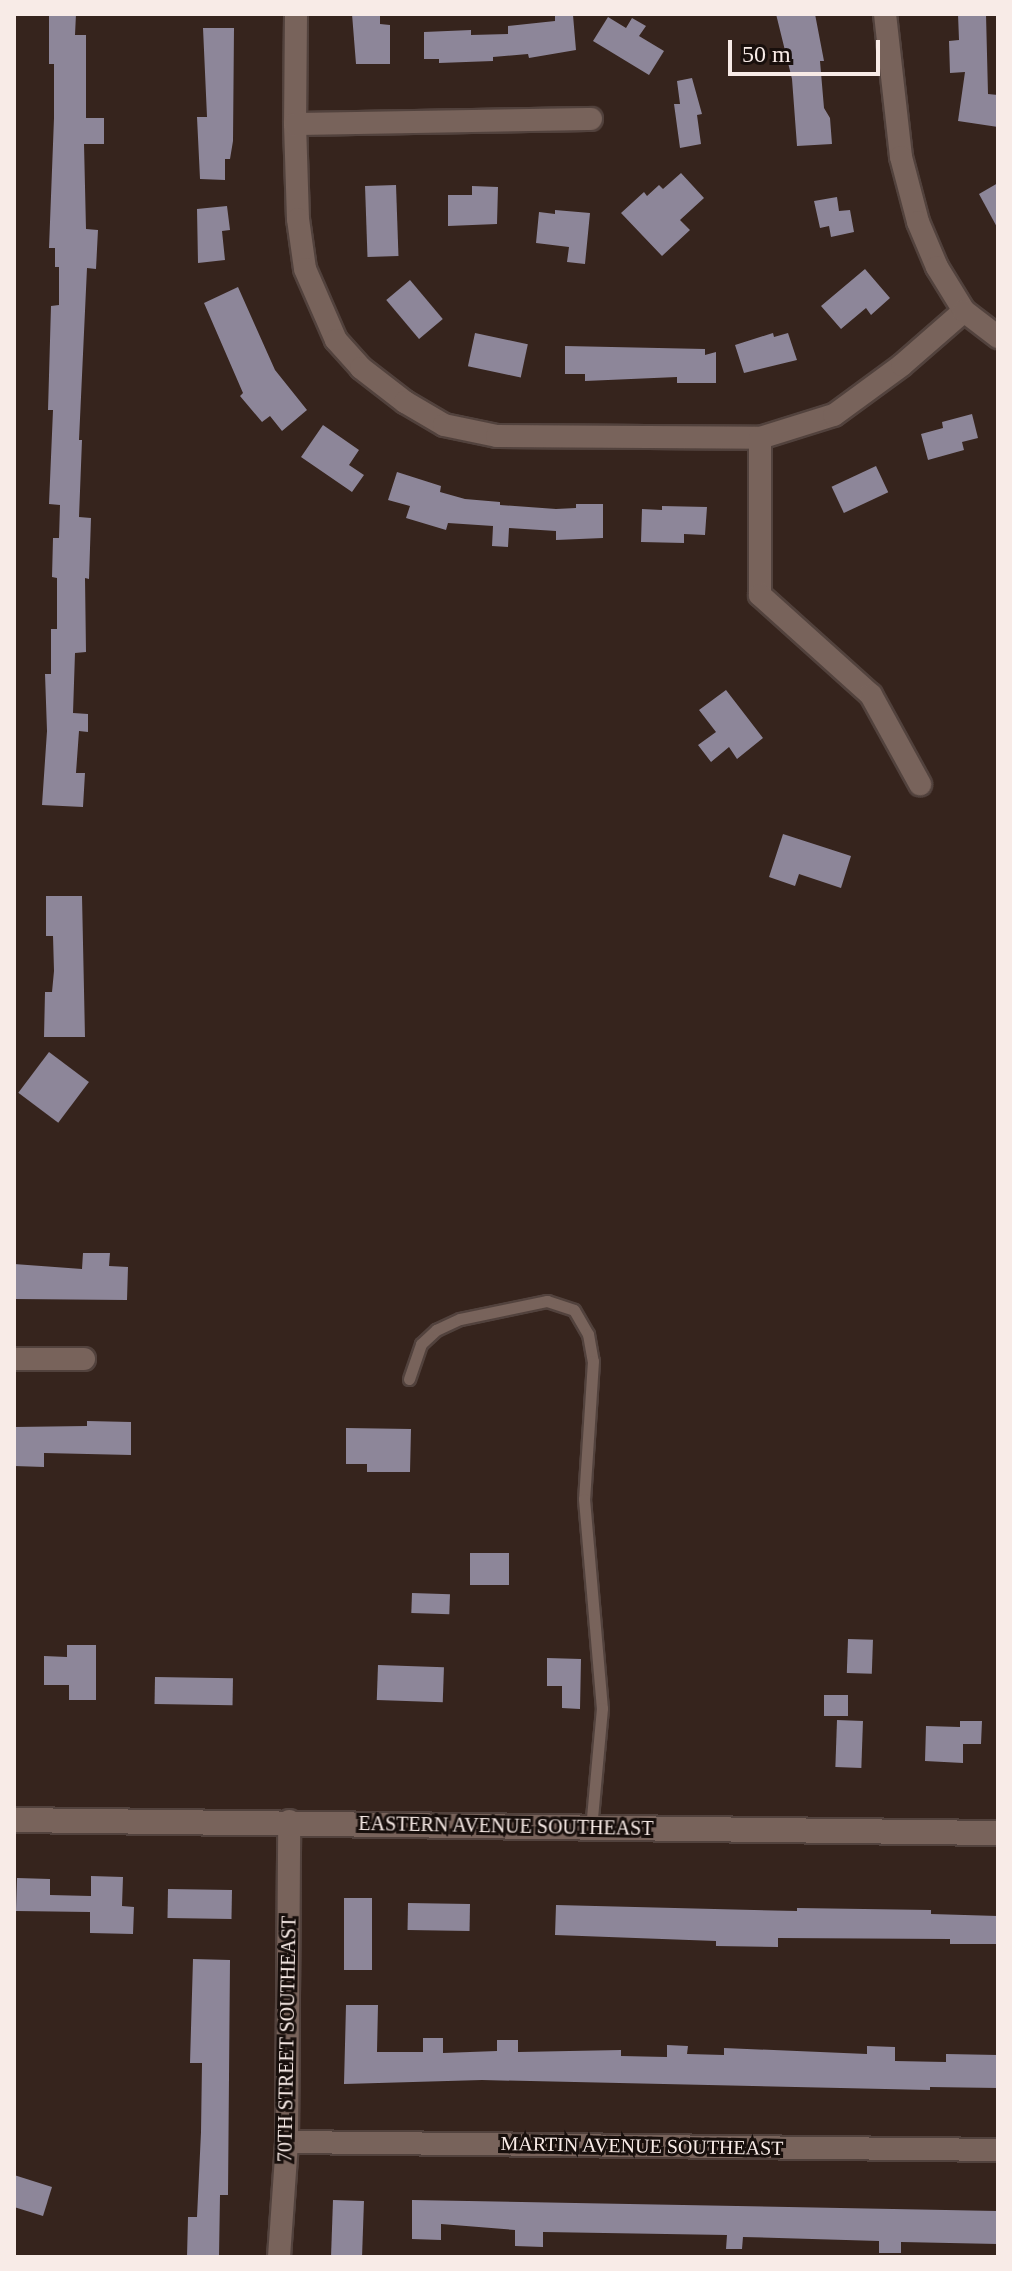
<!DOCTYPE html>
<style>
body{margin:0}
#map{position:relative;width:1012px;height:2271px;overflow:hidden;background:#36241d;font-family:"Times New Roman",serif}
div>[style]{position:absolute}
.building>*{inset:0;background:#8d8699;transform-origin:0 0}
.roads{filter:drop-shadow(2px 0 #52423d) drop-shadow(-2px 0 #52423d) drop-shadow(0 2px #52423d) drop-shadow(0 -2px #52423d)}
.lane>*{height:11px;margin:-5.5px;padding:0 5.5px;transform-origin:5.5px;border-radius:5.5px;background:#78635b}
.street>*{height:22px;margin:-11px;padding:0 11px;transform-origin:11px;border-radius:11px;background:#78635b}
.secondary>*{height:24px;margin:-12px;padding:0 12px;transform-origin:12px;border-radius:12px;background:#78635b}
span{translate:-50% -50%;white-space:nowrap;text-align:center;line-height:1.15;-webkit-text-stroke:6px #180f0c;paint-order:stroke}
.street-label{font-size:20px;color:#f8ebe7}
.frame{position:absolute;inset:0;border:16px solid #f8ebe7;pointer-events:none}
.scale{position:absolute;left:728px;top:40px;width:152px;height:36px;box-sizing:border-box;border:4px solid #f8ebe7;border-top:0;padding-left:10px;font-size:24px;line-height:28px;white-space:nowrap;color:#f8ebe7;-webkit-text-stroke:6px #180f0c;paint-order:stroke}
</style>
<div id="map">
<div class="building">
<i style="clip-path:polygon(49px 14px,76px 14px,75px 35px,86px 35px,86px 118px,104px 118px,104px 144px,84px 144px,86px 229px,98px 230px,96px 269px,87px 268px,79px 440px,82px 440px,79px 517px,91px 518px,89px 579px,85px 578px,86px 652px,75px 653px,73px 713px,88px 714px,88px 732px,79px 731px,76px 773px,85px 773px,83px 807px,42px 805px,47px 731px,45px 674px,51px 674px,51px 629px,57px 629px,57px 578px,52px 577px,53px 538px,59px 538px,60px 505px,49px 504px,53px 410px,48px 410px,51px 306px,59px 305px,59px 267px,55px 267px,55px 248px,49px 248px,54px 118px,54px 64px,49px 64px)"></i>
<i style="clip-path:polygon(352px 14px,380px 14px,380px 24px,390px 25px,390px 64px,356px 64px)"></i>
<i style="clip-path:polygon(776px 14px,815px 14px,824px 61px,820px 61px,824px 108px,830px 118px,832px 144px,797px 146px,792px 79px)"></i>
<i style="clip-path:polygon(958px 14px,986px 14px,988px 94px,998px 95px,998px 127px,958px 121px,965px 72px,950px 73px,949px 41px,959px 40px)"></i>
<i style="clip-path:polygon(573px 15px,576px 50px,529px 58px,528px 54px,493px 57px,493px 61px,439px 63px,439px 59px,424px 59px,424px 32px,471px 30px,471px 35px,508px 34px,508px 26px,555px 21px,555px 16px)"></i>
<i style="clip-path:polygon(608px 17px,626px 28px,632px 18px,646px 26px,639px 36px,664px 51px,649px 75px,593px 41px)"></i>
<i style="clip-path:polygon(203px 28px,234px 28px,233px 141px,230px 159px,225px 159px,225px 180px,200px 179px,197px 117px,207px 117px)"></i>
<i style="clip-path:polygon(692px 78px,702px 114px,697px 115px,701px 144px,680px 148px,674px 104px,680px 104px,677px 81px)"></i>
<i style="clip-path:polygon(681px 173px,704px 198px,680px 220px,690px 230px,662px 256px,621px 213px,644px 192px,647px 196px,659px 185px,663px 189px)"></i>
<i style="clip-path:polygon(998px 183px,998px 229px,979px 194px)"></i>
<i style="left:396px;top:185px;width:71px;height:31px;rotate:88deg"></i>
<i style="clip-path:polygon(472px 186px,498px 187px,497px 224px,448px 226px,448px 195px,472px 195px)"></i>
<i style="clip-path:polygon(837px 197px,839px 211px,850px 210px,854px 232px,831px 237px,829px 226px,820px 228px,814px 201px)"></i>
<i style="clip-path:polygon(227px 206px,230px 230px,222px 231px,225px 260px,198px 263px,197px 209px)"></i>
<i style="clip-path:polygon(555px 210px,590px 213px,585px 264px,567px 262px,569px 247px,536px 243px,539px 212px,555px 214px)"></i>
<i style="clip-path:polygon(865px 269px,890px 298px,871px 315px,866px 308px,841px 329px,821px 306px)"></i>
<i style="left:410px;top:280px;width:51px;height:31px;rotate:50deg"></i>
<i style="clip-path:polygon(238px 287px,275px 370px,307px 410px,282px 431px,270px 416px,262px 422px,240px 396px,243px 393px,204px 303px)"></i>
<i style="left:475px;top:333px;width:54px;height:34px;rotate:12deg"></i>
<i style="clip-path:polygon(773px 333px,774px 337px,788px 333px,797px 360px,744px 373px,735px 345px)"></i>
<i style="clip-path:polygon(565px 346px,705px 349px,705px 355px,716px 352px,716px 383px,677px 383px,677px 377px,585px 381px,585px 374px,565px 374px)"></i>
<i style="clip-path:polygon(972px 414px,978px 438px,962px 442px,964px 450px,928px 460px,921px 434px,943px 428px,942px 422px)"></i>
<i style="clip-path:polygon(323px 425px,359px 450px,349px 465px,364px 475px,352px 492px,301px 457px)"></i>
<i style="left:876px;top:466px;width:29px;height:49px;rotate:65deg"></i>
<i style="clip-path:polygon(397px 472px,441px 486px,440px 492px,465px 499px,500px 502px,500px 505px,556px 509px,576px 508px,576px 504px,603px 504px,603px 538px,556px 540px,556px 531px,509px 528px,508px 547px,492px 546px,493px 526px,448px 523px,446px 530px,406px 518px,410px 506px,388px 500px)"></i>
<i style="clip-path:polygon(662px 506px,707px 507px,705px 535px,684px 534px,684px 543px,641px 542px,642px 509px,662px 510px)"></i>
<i style="clip-path:polygon(726px 690px,763px 738px,737px 759px,729px 747px,711px 762px,698px 745px,716px 732px,699px 710px)"></i>
<i style="clip-path:polygon(783px 834px,851px 856px,841px 888px,799px 874px,795px 886px,769px 877px)"></i>
<i style="clip-path:polygon(46px 896px,82px 896px,85px 1037px,44px 1037px,45px 992px,52px 992px,54px 971px,53px 936px,46px 936px)"></i>
<i style="left:49px;top:1052px;width:50px;height:51px;rotate:37deg"></i>
<i style="clip-path:polygon(83px 1253px,110px 1253px,109px 1266px,128px 1267px,127px 1300px,14px 1299px,14px 1264px,82px 1269px)"></i>
<i style="clip-path:polygon(87px 1421px,131px 1422px,131px 1455px,44px 1453px,44px 1467px,14px 1466px,14px 1427px,87px 1426px)"></i>
<i style="clip-path:polygon(346px 1428px,411px 1429px,410px 1472px,367px 1472px,367px 1464px,346px 1464px)"></i>
<i style="left:470px;top:1553px;width:39px;height:32px"></i>
<i style="left:412px;top:1593px;width:38px;height:20px;rotate:2deg"></i>
<i style="left:848px;top:1639px;width:25px;height:34px;rotate:2deg"></i>
<i style="clip-path:polygon(67px 1645px,96px 1645px,96px 1700px,69px 1700px,69px 1685px,44px 1685px,44px 1656px,67px 1657px)"></i>
<i style="clip-path:polygon(547px 1658px,581px 1659px,580px 1709px,562px 1708px,562px 1686px,547px 1686px)"></i>
<i style="left:378px;top:1665px;width:66px;height:35px;rotate:2deg"></i>
<i style="left:155px;top:1677px;width:78px;height:27px;rotate:1deg"></i>
<i style="left:824px;top:1695px;width:24px;height:21px"></i>
<i style="left:837px;top:1720px;width:26px;height:47px;rotate:2deg"></i>
<i style="clip-path:polygon(960px 1721px,982px 1721px,981px 1744px,963px 1744px,963px 1763px,925px 1761px,926px 1726px,960px 1727px)"></i>
<i style="clip-path:polygon(91px 1876px,123px 1877px,122px 1906px,134px 1907px,133px 1934px,90px 1933px,90px 1912px,16px 1911px,17px 1878px,50px 1879px,50px 1895px,91px 1896px)"></i>
<i style="left:168px;top:1889px;width:64px;height:29px;rotate:1deg"></i>
<i style="left:344px;top:1898px;width:28px;height:72px"></i>
<i style="left:408px;top:1903px;width:62px;height:27px;rotate:1deg"></i>
<i style="clip-path:polygon(556px 1905px,797px 1911px,797px 1908px,931px 1910px,931px 1914px,998px 1916px,998px 1944px,950px 1944px,950px 1939px,778px 1938px,778px 1947px,716px 1946px,716px 1941px,555px 1935px)"></i>
<i style="clip-path:polygon(193px 1959px,230px 1960px,228px 2195px,220px 2195px,219px 2257px,187px 2257px,188px 2217px,197px 2217px,201px 2132px,202px 2063px,190px 2063px)"></i>
<i style="clip-path:polygon(346px 2005px,378px 2005px,377px 2052px,423px 2052px,423px 2038px,443px 2038px,443px 2053px,497px 2051px,497px 2040px,518px 2040px,518px 2052px,621px 2050px,621px 2056px,667px 2057px,667px 2045px,688px 2046px,687px 2054px,724px 2055px,724px 2048px,867px 2054px,867px 2046px,895px 2047px,895px 2061px,946px 2062px,946px 2054px,998px 2055px,998px 2088px,930px 2087px,930px 2090px,482px 2080px,344px 2084px)"></i>
<i style="clip-path:polygon(14px 2175px,52px 2187px,43px 2216px,14px 2207px)"></i>
<i style="left:333px;top:2200px;width:31px;height:57px;rotate:2deg"></i>
<i style="clip-path:polygon(412px 2200px,998px 2211px,998px 2244px,901px 2242px,901px 2253px,879px 2253px,879px 2241px,743px 2237px,742px 2249px,726px 2249px,727px 2235px,543px 2232px,543px 2247px,515px 2246px,515px 2230px,441px 2224px,441px 2240px,412px 2239px)"></i>
</div>
<div class="roads">
<div class="lane">
<i style="left:409px;top:1379px;width:37px;rotate:-71deg"></i>
<i style="left:421px;top:1344px;width:21px;rotate:-43deg"></i>
<i style="left:436px;top:1330px;width:26px;rotate:-25deg"></i>
<i style="left:460px;top:1319px;width:89px;rotate:-11.7deg"></i>
<i style="left:547px;top:1301px;width:28px;rotate:18deg"></i>
<i style="left:574px;top:1310px;width:28px;rotate:60deg"></i>
<i style="left:588px;top:1334px;width:27px;rotate:80deg"></i>
<i style="left:593px;top:1361px;width:138px;rotate:93.7deg"></i>
<i style="left:584px;top:1499px;width:210px;rotate:85.1deg"></i>
<i style="left:602px;top:1708px;width:121px;rotate:95.2deg"></i>
</div>
<div class="street">
<i style="left:296px;top:14px;width:110px;rotate:90.5deg"></i>
<i style="left:295px;top:124px;width:95px;rotate:88.2deg"></i>
<i style="left:298px;top:219px;width:50px;rotate:82deg"></i>
<i style="left:305px;top:269px;width:77px;rotate:66.4deg"></i>
<i style="left:336px;top:340px;width:38px;rotate:48deg"></i>
<i style="left:361px;top:368px;width:56px;rotate:37.7deg"></i>
<i style="left:405px;top:402px;width:45px;rotate:30.5deg"></i>
<i style="left:444px;top:425px;width:54px;rotate:11.7deg"></i>
<i style="left:497px;top:436px;width:263px;rotate:0.4deg"></i>
<i style="left:760px;top:438px;width:77px;rotate:-17.3deg"></i>
<i style="left:834px;top:415px;width:84px;rotate:-36.3deg"></i>
<i style="left:902px;top:365px;width:82px;rotate:-41.1deg"></i>
<i style="left:885px;top:14px;width:144px;rotate:83.6deg"></i>
<i style="left:901px;top:157px;width:67px;rotate:75.3deg"></i>
<i style="left:918px;top:222px;width:49px;rotate:67.1deg"></i>
<i style="left:937px;top:267px;width:52px;rotate:58.5deg"></i>
<i style="left:964px;top:311px;width:43px;rotate:37.4deg"></i>
<i style="left:295px;top:124px;width:296px;rotate:-1deg"></i>
<i style="left:760px;top:438px;width:157px;rotate:90deg"></i>
<i style="left:760px;top:595px;width:149px;rotate:42deg"></i>
<i style="left:871px;top:695px;width:102px;rotate:61.2deg"></i>
<i style="left:14px;top:1359px;width:70px"></i>
<i style="left:287px;top:2142px;width:711px;rotate:0.64deg"></i>
<i style="left:279px;top:2257px;width:115px;rotate:-86deg"></i>
<i style="left:287px;top:2142px;width:321px;rotate:-89.6deg"></i>
</div>
<div class="secondary">
<i style="left:14px;top:1820px;width:984px;rotate:0.76deg"></i>
</div>
</div>
<div class="street-label">
<span style="left:506px;top:1826px;rotate:1deg">EASTERN AVENUE SOUTHEAST</span>
<span style="left:287px;top:2039px;rotate:-89deg">70TH STREET SOUTHEAST</span>
<span style="left:642px;top:2146px;rotate:1deg">MARTIN AVENUE SOUTHEAST</span>
</div>
<div class="frame"></div>
<div class="scale">50 m</div>
</div>
